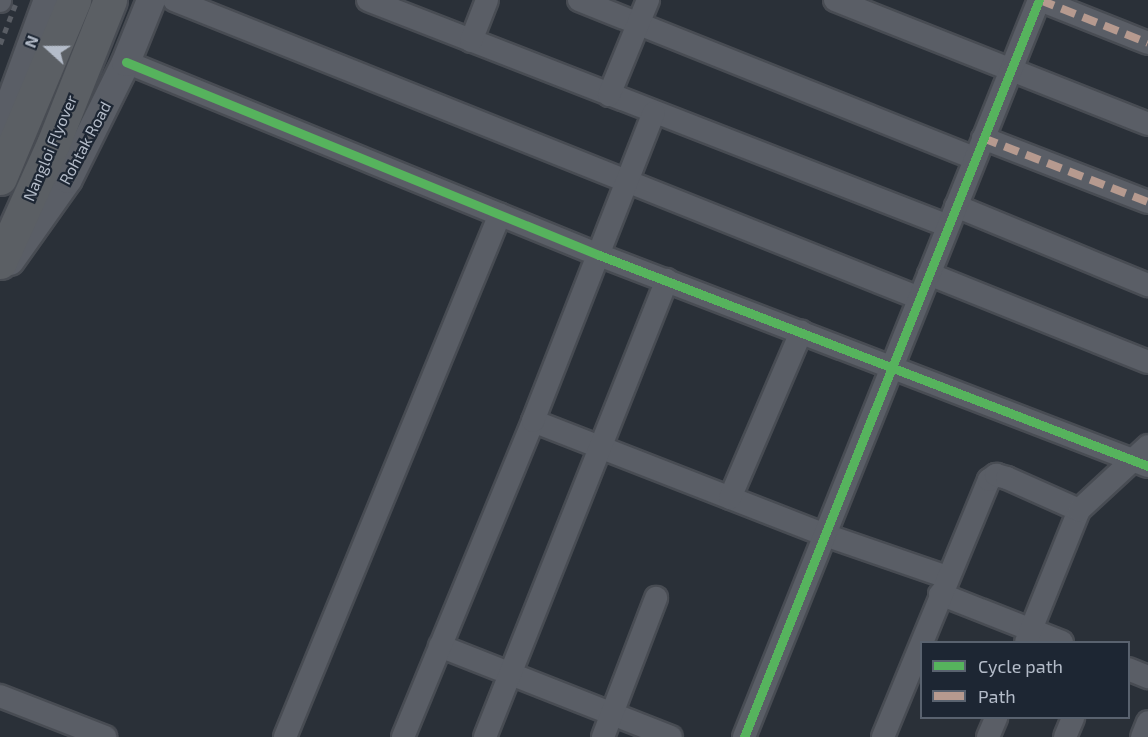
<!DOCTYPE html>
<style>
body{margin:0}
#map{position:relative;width:1148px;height:737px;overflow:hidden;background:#2a3038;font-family:"Exo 2",sans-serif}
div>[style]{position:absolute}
.roads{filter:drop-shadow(2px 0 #484c53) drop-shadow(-2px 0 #484c53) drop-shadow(0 2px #484c53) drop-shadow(0 -2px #484c53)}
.minor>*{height:22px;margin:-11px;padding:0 11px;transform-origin:11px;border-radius:11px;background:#5a5e66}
.tertiary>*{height:28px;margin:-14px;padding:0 14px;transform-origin:14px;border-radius:14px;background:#5a5e66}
.trunk>*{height:33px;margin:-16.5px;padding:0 16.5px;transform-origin:16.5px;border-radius:16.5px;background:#5b5f64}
.rail>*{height:4.5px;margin-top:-2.25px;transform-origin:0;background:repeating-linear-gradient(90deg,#595d64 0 6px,transparent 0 12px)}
.quiet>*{height:8px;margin-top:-4px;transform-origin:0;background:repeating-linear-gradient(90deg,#b69a8f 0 15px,transparent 0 23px)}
.cycleway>*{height:9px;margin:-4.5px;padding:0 4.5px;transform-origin:4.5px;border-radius:4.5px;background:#56b35d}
span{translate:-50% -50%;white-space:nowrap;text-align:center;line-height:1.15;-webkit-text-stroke:4.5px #1d2633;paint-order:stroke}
.street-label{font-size:16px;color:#b4bcc9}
.legend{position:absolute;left:920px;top:641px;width:210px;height:78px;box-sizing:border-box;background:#1d2633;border:2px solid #59626f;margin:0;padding:8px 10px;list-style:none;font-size:18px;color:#b4bcc9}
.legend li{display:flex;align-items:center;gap:12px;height:30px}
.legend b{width:30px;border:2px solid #59626f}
.north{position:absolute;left:18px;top:18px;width:60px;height:60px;-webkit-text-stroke:4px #1d2633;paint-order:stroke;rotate:291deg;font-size:16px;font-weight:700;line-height:24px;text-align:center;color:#b4bcc9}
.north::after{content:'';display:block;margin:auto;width:21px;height:27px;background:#b4bcc9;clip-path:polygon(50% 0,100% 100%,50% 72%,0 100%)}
</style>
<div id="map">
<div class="roads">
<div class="minor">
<i style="left:174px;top:0;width:802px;rotate:21.8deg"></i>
<i style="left:368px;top:0;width:622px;rotate:21.29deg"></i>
<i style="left:579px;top:0;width:426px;rotate:21.8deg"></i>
<i style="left:835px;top:0;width:337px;rotate:21.6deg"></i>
<i style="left:1040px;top:0;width:116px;rotate:21.7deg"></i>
<i style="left:0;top:1px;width:1px;rotate:-90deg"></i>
<i style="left:471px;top:41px;width:44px;rotate:-68.7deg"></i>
<i style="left:126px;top:62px;width:511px;rotate:22.2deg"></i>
<i style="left:599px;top:255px;width:588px;rotate:21.02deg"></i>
<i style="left:609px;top:95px;width:103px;rotate:-67.7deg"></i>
<i style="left:983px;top:138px;width:177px;rotate:21.2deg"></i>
<i style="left:956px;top:206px;width:208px;rotate:22.4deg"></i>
<i style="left:929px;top:274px;width:236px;rotate:21.9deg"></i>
<i style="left:533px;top:421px;width:313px;rotate:21.3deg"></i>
<i style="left:825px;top:535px;width:129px;rotate:19deg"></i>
<i style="left:730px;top:498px;width:181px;rotate:-66.8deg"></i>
<i style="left:940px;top:594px;width:131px;rotate:21.5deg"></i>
<i style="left:1026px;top:642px;width:142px;rotate:-68.1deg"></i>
<i style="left:440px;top:646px;width:248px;rotate:21.5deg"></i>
<i style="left:1128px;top:669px;width:22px;rotate:22deg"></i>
<i style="left:0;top:696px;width:113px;rotate:21.3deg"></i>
<i style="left:285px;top:737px;width:565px;rotate:-67.65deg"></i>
<i style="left:403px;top:737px;width:342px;rotate:-67.6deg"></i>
<i style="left:533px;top:421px;width:331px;rotate:-68.6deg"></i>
<i style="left:485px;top:737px;width:492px;rotate:-68.3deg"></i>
<i style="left:603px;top:737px;width:149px;rotate:-69.1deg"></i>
<i style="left:744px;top:737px;width:794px;rotate:-68.19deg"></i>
<i style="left:883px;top:737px;width:278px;rotate:-67.6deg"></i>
<i style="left:989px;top:480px;width:9px;rotate:-36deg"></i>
<i style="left:996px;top:475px;width:11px;rotate:15deg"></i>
<i style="left:1007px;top:478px;width:79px;rotate:24deg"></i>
<i style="left:1079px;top:510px;width:94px;rotate:-42.8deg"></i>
<i style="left:988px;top:737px;width:21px;rotate:-67deg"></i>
<i style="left:1065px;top:737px;width:21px;rotate:-67deg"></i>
<i style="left:1142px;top:737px;width:16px;rotate:-68deg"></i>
</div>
<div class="tertiary">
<i style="left:0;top:131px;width:140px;rotate:-69.9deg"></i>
<i style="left:10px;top:261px;width:100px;rotate:-54.7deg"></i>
<i style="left:68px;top:179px;width:131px;rotate:-63.6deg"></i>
<i style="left:126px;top:62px;width:67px;rotate:-68deg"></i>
</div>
<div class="trunk">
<i style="left:0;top:178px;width:193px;rotate:-67.4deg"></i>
<i style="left:0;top:262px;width:129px;rotate:-65.8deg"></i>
<i style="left:53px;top:144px;width:155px;rotate:-68.4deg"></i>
</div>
</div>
<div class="rail">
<i style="left:0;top:44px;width:47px;rotate:-68.9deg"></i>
</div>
<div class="quiet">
<i style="left:1040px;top:0;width:116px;rotate:21.7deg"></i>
<i style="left:983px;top:138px;width:177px;rotate:21.2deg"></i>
</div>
<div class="cycleway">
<i style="left:126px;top:62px;width:511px;rotate:22.2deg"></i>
<i style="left:599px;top:255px;width:588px;rotate:21.02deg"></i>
<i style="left:744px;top:737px;width:794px;rotate:-68.19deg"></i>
</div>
<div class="street-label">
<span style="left:85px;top:143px;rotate:-62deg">Rohtak Road</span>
<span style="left:50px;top:148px;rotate:-67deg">Nangloi Flyover</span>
</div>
<ul class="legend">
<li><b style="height:8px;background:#56b35d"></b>Cycle path</li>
<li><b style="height:8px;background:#b69a8f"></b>Path</li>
</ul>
<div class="north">N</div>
</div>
